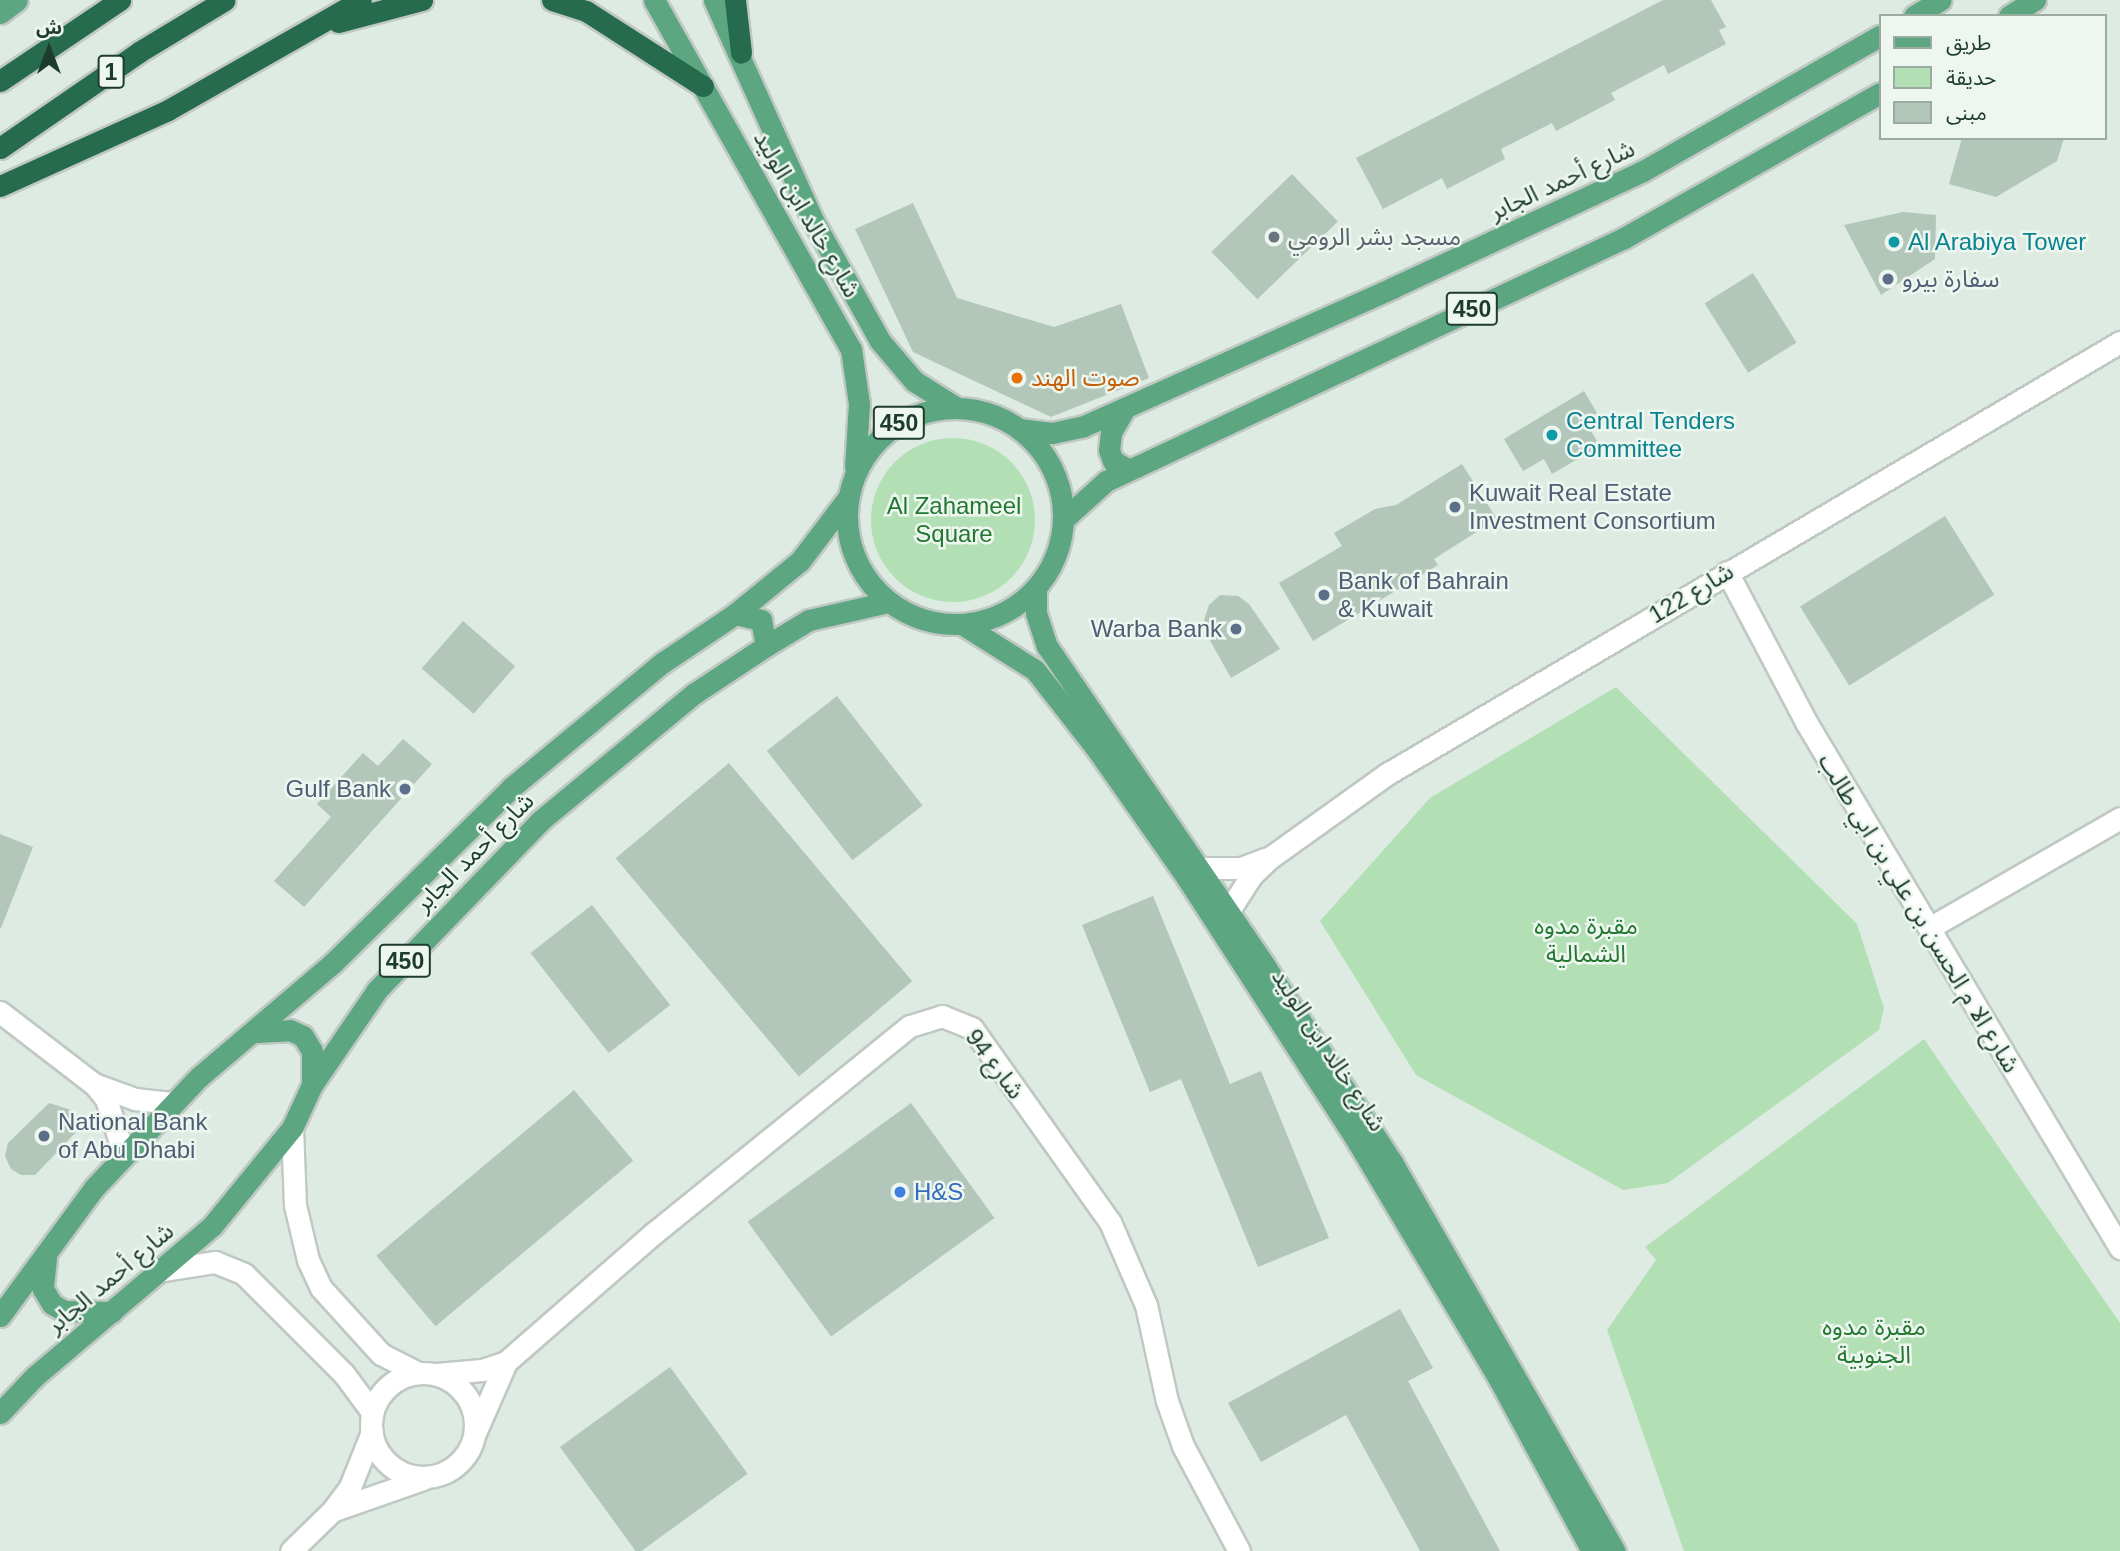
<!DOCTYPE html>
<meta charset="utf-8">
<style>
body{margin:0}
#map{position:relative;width:2120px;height:1551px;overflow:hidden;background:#ddebe2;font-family:Arial,"Noto Sans Arabic",sans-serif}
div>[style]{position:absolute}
.green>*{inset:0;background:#b3dfb5}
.round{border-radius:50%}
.building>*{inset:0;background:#b2c6ba;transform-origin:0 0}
.roads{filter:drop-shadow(2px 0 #c0c8c4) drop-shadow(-2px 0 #c0c8c4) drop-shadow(0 2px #c0c8c4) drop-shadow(0 -2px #c0c8c4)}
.minor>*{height:21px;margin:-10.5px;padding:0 10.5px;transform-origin:10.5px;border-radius:10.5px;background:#fff}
.minor>.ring{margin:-10.5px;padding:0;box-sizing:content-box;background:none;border:21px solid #fff;border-radius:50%}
.major>*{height:21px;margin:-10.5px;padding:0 10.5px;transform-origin:10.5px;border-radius:10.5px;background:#5ca682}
.major>.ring{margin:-10.5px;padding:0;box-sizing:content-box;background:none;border:21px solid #5ca682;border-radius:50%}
.highway>*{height:21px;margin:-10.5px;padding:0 10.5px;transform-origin:10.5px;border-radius:10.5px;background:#266b4d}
.dots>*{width:19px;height:19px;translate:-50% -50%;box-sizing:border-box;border:4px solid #edf7f0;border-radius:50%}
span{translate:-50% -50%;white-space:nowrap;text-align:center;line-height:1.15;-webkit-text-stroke:5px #edf7f0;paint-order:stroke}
.shield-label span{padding:2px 5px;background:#edf7f0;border:2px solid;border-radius:5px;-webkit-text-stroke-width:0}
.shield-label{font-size:23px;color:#1d3c2d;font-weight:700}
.street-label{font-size:24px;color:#1d3c2d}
.worship-label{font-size:24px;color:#5b616d}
.left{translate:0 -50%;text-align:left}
.culture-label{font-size:24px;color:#0d838f}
.service-label{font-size:24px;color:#4e5e75}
.right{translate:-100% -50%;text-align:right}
.food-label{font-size:24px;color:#c56008}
.park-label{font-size:24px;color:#237731}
.shop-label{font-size:24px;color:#366cbe}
.legend{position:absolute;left:1879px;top:14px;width:228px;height:126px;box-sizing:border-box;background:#edf7f0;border:2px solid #9aaca2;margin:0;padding:9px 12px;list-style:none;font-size:21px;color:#1d3c2d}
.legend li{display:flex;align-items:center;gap:14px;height:35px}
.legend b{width:35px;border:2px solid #9aaca2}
.north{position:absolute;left:14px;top:14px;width:70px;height:70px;-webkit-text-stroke:5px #edf7f0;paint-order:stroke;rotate:0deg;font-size:19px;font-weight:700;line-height:28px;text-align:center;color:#1d3c2d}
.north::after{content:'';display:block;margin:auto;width:24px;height:32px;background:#1d3c2d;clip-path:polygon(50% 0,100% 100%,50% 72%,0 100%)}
</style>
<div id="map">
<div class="green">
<i class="round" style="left:871px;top:438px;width:164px;height:164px"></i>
<i style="clip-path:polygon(1616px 687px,1857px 924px,1884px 1008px,1879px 1030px,1668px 1183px,1623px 1190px,1416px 1075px,1320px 921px,1430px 798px)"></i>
<i style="clip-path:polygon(1924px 1039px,2120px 1323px,2120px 1551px,1684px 1551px,1607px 1330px,1656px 1260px,1645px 1247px)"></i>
</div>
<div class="building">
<i style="clip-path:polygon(1663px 0,1711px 0,1726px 27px,1719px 30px,1726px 44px,1668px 74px,1664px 65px,1611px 93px,1615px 100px,1556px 131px,1552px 123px,1501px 149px,1505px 159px,1447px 189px,1442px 178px,1383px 209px,1356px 158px)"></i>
<i style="clip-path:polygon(1962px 138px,2064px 138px,2057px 161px,1996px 197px,1949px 184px)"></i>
<i style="left:1292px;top:174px;width:66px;height:112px;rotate:46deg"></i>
<i style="clip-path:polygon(913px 203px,957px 298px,1054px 327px,1121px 304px,1149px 378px,1051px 417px,913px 352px,855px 229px)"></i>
<i style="clip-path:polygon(1903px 212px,1936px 215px,1935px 259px,1881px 295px,1844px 225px)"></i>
<i style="left:1753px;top:273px;width:82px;height:57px;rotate:58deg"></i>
<i style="clip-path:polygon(1584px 391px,1603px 423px,1591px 431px,1600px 446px,1552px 474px,1544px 459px,1523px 471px,1504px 439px)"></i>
<i style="clip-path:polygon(1462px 464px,1497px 519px,1434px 559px,1438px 565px,1313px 641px,1279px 583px,1342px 546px,1334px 533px,1375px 509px,1396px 505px)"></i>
<i style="left:1945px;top:516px;width:93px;height:171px;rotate:58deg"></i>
<i style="clip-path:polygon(1220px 595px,1238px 596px,1249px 604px,1280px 649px,1231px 678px,1208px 637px,1204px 620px,1209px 605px)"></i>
<i style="left:463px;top:621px;width:69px;height:63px;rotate:41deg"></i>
<i style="left:837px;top:696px;width:139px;height:89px;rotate:52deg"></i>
<i style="clip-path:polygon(403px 739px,432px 764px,304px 907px,274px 881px,331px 817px,317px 804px,363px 753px,378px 766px)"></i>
<i style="left:729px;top:763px;width:285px;height:148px;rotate:50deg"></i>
<i style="clip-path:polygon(0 834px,33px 847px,1px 928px,0 928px)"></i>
<i style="clip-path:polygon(1153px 896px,1230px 1084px,1261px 1071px,1329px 1238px,1258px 1267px,1181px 1079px,1150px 1092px,1082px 925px)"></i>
<i style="left:592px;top:905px;width:127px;height:78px;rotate:52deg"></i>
<i style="left:574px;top:1090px;width:92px;height:258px;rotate:50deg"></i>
<i style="clip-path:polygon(49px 1103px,71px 1110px,80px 1128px,35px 1175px,21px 1175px,11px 1169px,5px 1156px,8px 1143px)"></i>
<i style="left:911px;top:1103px;width:142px;height:202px;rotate:54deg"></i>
<i style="clip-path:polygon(1400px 1309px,1433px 1368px,1408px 1381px,1500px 1551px,1420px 1551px,1346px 1415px,1261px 1462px,1228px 1403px)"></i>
<i style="left:670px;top:1367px;width:132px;height:136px;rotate:54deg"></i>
</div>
<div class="roads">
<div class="minor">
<i style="left:1727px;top:572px;width:170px;rotate:62.2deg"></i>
<i style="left:1806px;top:722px;width:613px;rotate:59.16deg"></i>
<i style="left:1198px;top:868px;width:43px"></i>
<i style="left:1241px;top:868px;width:26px;rotate:-21deg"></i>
<i style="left:1228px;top:912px;width:43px;rotate:-57.4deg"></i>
<i style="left:1251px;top:876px;width:28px;rotate:-44deg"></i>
<i style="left:1271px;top:857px;width:143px;rotate:-35.6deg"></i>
<i style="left:1387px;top:774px;width:851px;rotate:-30.51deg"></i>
<i style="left:1929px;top:928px;width:220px;rotate:-29.9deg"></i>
<i style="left:0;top:1012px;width:118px;rotate:37.5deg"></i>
<i style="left:94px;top:1084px;width:19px;rotate:51deg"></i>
<i style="left:106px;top:1099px;width:45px;rotate:72deg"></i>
<i style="left:120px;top:1142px;width:24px;rotate:102deg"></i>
<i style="left:94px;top:1084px;width:44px;rotate:20.1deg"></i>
<i style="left:135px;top:1099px;width:39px;rotate:6deg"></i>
<i style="left:292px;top:1128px;width:77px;rotate:87.8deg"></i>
<i style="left:295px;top:1205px;width:57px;rotate:76.7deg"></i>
<i style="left:308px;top:1260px;width:31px;rotate:65deg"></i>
<i style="left:321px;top:1288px;width:89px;rotate:47.7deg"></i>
<i style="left:381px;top:1354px;width:42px;rotate:27.2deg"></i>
<i style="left:163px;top:1270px;width:53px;rotate:-8.7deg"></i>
<i style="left:215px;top:1262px;width:31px;rotate:22deg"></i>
<i style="left:244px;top:1274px;width:141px;rotate:45deg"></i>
<i style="left:344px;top:1374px;width:47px;rotate:53.6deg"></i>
<i class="ring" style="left:371px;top:1373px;width:83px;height:83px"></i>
<i style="left:436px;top:1374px;width:46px;rotate:-5deg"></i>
<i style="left:482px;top:1370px;width:25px;rotate:-18deg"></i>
<i style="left:475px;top:1433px;width:77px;rotate:-66.4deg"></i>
<i style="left:506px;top:1362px;width:196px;rotate:-41.1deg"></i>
<i style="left:654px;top:1233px;width:329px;rotate:-39deg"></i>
<i style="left:910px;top:1026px;width:34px;rotate:-17deg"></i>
<i style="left:942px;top:1016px;width:32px;rotate:22deg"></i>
<i style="left:972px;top:1028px;width:238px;rotate:54.6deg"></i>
<i style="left:1110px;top:1222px;width:90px;rotate:66.6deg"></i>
<i style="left:1146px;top:1305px;width:98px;rotate:77.7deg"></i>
<i style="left:1167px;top:1401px;width:48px;rotate:70.4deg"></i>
<i style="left:1183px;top:1446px;width:119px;rotate:61.9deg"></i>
<i style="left:334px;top:1510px;width:94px;rotate:-19.2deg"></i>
<i style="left:291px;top:1551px;width:57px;rotate:-44.3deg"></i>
<i style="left:332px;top:1511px;width:30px;rotate:-53deg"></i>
<i style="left:350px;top:1487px;width:59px;rotate:-68.2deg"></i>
</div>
<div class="major">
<i style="left:654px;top:0;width:401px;rotate:60.6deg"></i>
<i style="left:851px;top:349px;width:56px;rotate:81.7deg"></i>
<i style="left:859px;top:404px;width:63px;rotate:93.6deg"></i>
<i style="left:714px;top:0;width:243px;rotate:65.8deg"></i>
<i style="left:814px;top:222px;width:136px;rotate:61deg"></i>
<i style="left:880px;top:341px;width:52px;rotate:49.6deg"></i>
<i style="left:914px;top:381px;width:51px;rotate:32.1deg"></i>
<i style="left:0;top:13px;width:21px;rotate:-37deg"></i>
<i style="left:1914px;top:16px;width:31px;rotate:-31deg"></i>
<i style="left:2009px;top:16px;width:31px;rotate:-32deg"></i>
<i class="ring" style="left:847px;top:408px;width:195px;height:195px"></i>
<i style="left:1125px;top:408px;width:28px;rotate:120deg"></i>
<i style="left:1111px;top:432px;width:18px;rotate:96deg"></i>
<i style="left:1109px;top:450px;width:12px;rotate:70deg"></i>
<i style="left:1113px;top:461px;width:18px;rotate:29deg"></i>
<i style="left:1019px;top:429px;width:33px;rotate:7deg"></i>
<i style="left:1052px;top:433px;width:33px;rotate:-12deg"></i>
<i style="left:1084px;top:426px;width:338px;rotate:-24.1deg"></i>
<i style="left:1392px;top:288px;width:277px;rotate:-25deg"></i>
<i style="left:1643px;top:171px;width:273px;rotate:-29.7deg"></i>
<i style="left:1064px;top:519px;width:57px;rotate:-42.1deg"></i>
<i style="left:1106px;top:481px;width:572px;rotate:-25.13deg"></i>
<i style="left:1624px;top:238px;width:294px;rotate:-29.5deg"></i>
<i style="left:1036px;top:589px;width:24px;rotate:90deg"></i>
<i style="left:1036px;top:613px;width:35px;rotate:72deg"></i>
<i style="left:1047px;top:646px;width:387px;rotate:55.7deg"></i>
<i style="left:1265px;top:966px;width:234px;rotate:57.1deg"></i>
<i style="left:1392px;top:1162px;width:448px;rotate:60.2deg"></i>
<i style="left:735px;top:614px;width:27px;rotate:13deg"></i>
<i style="left:761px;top:620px;width:26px;rotate:79deg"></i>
<i style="left:962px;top:624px;width:86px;rotate:32.2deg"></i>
<i style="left:1035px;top:670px;width:99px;rotate:52deg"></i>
<i style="left:1096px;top:748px;width:159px;rotate:55deg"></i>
<i style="left:1187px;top:878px;width:313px;rotate:57.1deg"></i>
<i style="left:1357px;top:1141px;width:279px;rotate:59.2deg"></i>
<i style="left:1500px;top:1381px;width:193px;rotate:61.6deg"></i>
<i style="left:257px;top:1032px;width:33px;rotate:-3deg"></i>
<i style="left:290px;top:1030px;width:14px;rotate:25deg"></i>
<i style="left:303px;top:1036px;width:17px;rotate:59deg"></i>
<i style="left:312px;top:1051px;width:34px;rotate:90deg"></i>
<i style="left:46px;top:1258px;width:31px;rotate:96deg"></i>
<i style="left:43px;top:1289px;width:17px;rotate:59deg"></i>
<i style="left:52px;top:1304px;width:14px;rotate:30deg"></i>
<i style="left:64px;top:1311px;width:48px;rotate:1.2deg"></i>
<i style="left:0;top:1316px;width:159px;rotate:-53.7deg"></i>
<i style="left:94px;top:1188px;width:153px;rotate:-46.6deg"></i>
<i style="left:199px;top:1077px;width:177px;rotate:-40.4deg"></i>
<i style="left:334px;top:962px;width:250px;rotate:-44.5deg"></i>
<i style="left:512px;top:787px;width:195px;rotate:-39.6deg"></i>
<i style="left:662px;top:663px;width:88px;rotate:-33.9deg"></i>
<i style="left:735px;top:614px;width:84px;rotate:-39.2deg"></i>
<i style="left:800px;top:561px;width:78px;rotate:-52.8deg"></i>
<i style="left:0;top:1413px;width:50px;rotate:-46.6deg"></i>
<i style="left:34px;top:1377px;width:233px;rotate:-40.3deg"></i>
<i style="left:212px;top:1226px;width:127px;rotate:-50.8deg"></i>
<i style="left:292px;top:1128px;width:47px;rotate:-65.1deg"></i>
<i style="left:312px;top:1085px;width:115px;rotate:-55.6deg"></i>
<i style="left:377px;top:990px;width:235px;rotate:-46deg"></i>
<i style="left:540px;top:821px;width:201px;rotate:-39.6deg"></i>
<i style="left:695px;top:693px;width:85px;rotate:-33.5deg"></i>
<i style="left:766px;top:646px;width:50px;rotate:-31.2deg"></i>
<i style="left:809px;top:620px;width:81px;rotate:-12.8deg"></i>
</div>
<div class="highway">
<i style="left:552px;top:0;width:36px;rotate:18deg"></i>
<i style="left:586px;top:11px;width:139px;rotate:32.7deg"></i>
<i style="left:735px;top:0;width:53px;rotate:83.5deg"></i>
<i style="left:338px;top:22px;width:87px;rotate:-14.7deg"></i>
<i style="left:0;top:81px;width:145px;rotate:-34deg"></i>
<i style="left:0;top:148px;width:169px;rotate:-34.6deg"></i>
<i style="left:139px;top:52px;width:100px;rotate:-31.2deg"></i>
<i style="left:0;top:186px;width:184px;rotate:-24.3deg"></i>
<i style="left:168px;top:110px;width:222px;rotate:-29.7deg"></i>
</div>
</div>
<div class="dots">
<i style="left:1274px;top:237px;background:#6b7280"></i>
<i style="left:1894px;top:242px;background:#0f9aa8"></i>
<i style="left:1888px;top:279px;background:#5c6f8a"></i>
<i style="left:1017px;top:378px;background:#e8710a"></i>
<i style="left:1552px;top:435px;background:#0f9aa8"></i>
<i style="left:1455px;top:507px;background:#5c6f8a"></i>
<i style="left:1324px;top:595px;background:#5c6f8a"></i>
<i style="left:1236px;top:629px;background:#5c6f8a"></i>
<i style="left:405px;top:789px;background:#5c6f8a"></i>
<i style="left:44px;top:1136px;background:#5c6f8a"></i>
<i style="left:900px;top:1192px;background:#3f7fe0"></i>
</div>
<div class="shield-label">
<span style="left:111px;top:72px">1</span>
<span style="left:1472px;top:309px">450</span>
<span style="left:899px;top:423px">450</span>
<span style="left:405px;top:961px">450</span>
</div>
<div class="street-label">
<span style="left:1562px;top:180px;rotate:-25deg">شارع أحمد الجابر</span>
<span style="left:807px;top:214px;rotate:60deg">شارع خالد ابن الوليد</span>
<span style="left:1691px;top:593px;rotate:-31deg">شارع 122</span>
<span style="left:474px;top:852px;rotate:-45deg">شارع أحمد الجابر</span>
<span style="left:1919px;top:913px;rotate:59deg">شارع الا م الحسن بن علي بن ابي طالب</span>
<span style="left:1329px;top:1050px;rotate:57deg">شارع خالد ابن الوليد</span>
<span style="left:995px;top:1064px;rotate:53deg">شارع 94</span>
<span style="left:110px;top:1278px;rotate:-40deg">شارع أحمد الجابر</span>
</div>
<div class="worship-label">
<span class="left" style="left:1288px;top:237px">مسجد بشر الرومي</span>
</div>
<div class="culture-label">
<span class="left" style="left:1908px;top:242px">Al Arabiya Tower</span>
<span class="left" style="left:1566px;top:435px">Central Tenders<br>Committee</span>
</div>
<div class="service-label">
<span class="left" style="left:1902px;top:279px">سفارة بيرو</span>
<span class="left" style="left:1469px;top:507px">Kuwait Real Estate<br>Investment Consortium</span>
<span class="left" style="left:1338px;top:595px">Bank of Bahrain<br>&amp; Kuwait</span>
<span class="right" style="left:1222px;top:629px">Warba Bank</span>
<span class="right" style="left:391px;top:789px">Gulf Bank</span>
<span class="left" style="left:58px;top:1136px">National Bank<br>of Abu Dhabi</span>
</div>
<div class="food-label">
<span class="left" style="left:1031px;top:378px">صوت الهند</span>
</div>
<div class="park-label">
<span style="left:954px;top:520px">Al Zahameel<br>Square</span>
<span style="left:1586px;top:940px">مقبرة مدوه<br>الشمالية</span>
<span style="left:1874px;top:1341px">مقبرة مدوه<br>الجنوبية</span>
</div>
<div class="shop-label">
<span class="left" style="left:914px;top:1192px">H&amp;S</span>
</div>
<ul class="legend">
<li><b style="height:9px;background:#5ca682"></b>طريق</li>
<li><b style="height:19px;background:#b3dfb5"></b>حديقة</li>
<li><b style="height:19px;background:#b2c6ba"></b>مبنى</li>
</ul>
<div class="north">ش</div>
</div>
